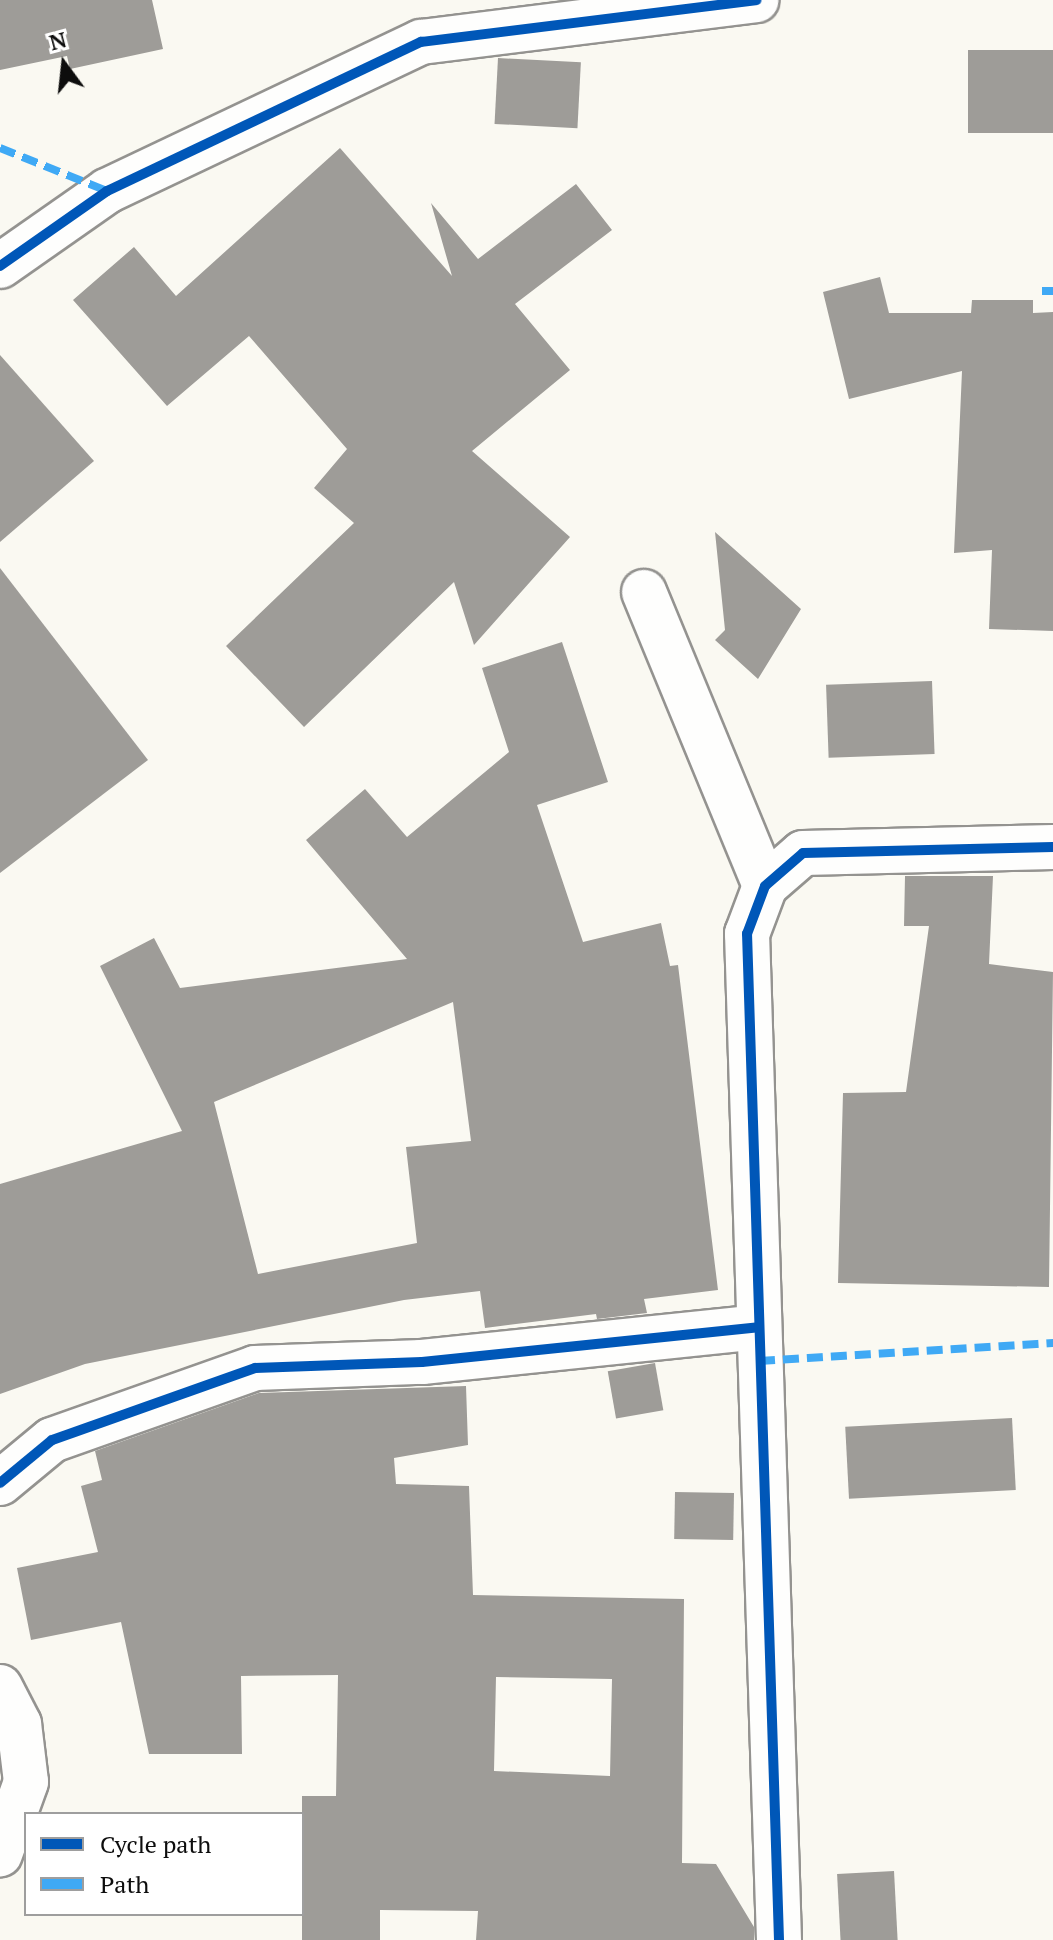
<!DOCTYPE html>
<style>
body{margin:0}
#map{position:relative;width:1053px;height:1940px;overflow:hidden;background:#faf9f2;font-family:"PT Serif",serif}
div>[style]{position:absolute}
.building>*{inset:0;background:#9e9c98;transform-origin:0 0}
.roads{filter:drop-shadow(2px 0 #949390) drop-shadow(-2px 0 #949390) drop-shadow(0 2px #949390) drop-shadow(0 -2px #949390)}
.minor>*{height:44px;margin:-22px;padding:0 22px;transform-origin:22px;border-radius:22px;background:#fefefd}
.quiet>*{height:8px;margin-top:-4px;transform-origin:0;background:repeating-linear-gradient(90deg,#3fa9f5 0 16px,transparent 0 24px)}
.cycleway>*{height:10px;margin:-5px;padding:0 5px;transform-origin:5px;border-radius:5px;background:#0057b8}
span{translate:-50% -50%;white-space:nowrap;text-align:center;line-height:1.15;-webkit-text-stroke:8px #fff;paint-order:stroke}
.legend{position:absolute;left:24px;top:1812px;width:280px;height:104px;box-sizing:border-box;background:#fff;border:2px solid #9e9e9e;margin:0;padding:10px 14px;list-style:none;font-size:24px;color:#0d0d0d}
.legend li{display:flex;align-items:center;gap:16px;height:40px}
.legend b{width:40px;border:2px solid #9e9e9e}
.north{position:absolute;left:24px;top:24px;width:80px;height:80px;-webkit-text-stroke:6px #fff;paint-order:stroke;rotate:345deg;font-size:22px;font-weight:700;line-height:32px;text-align:center;color:#0d0d0d}
.north::after{content:'';display:block;margin:auto;width:28px;height:36px;background:#0d0d0d;clip-path:polygon(50% 0,100% 100%,50% 72%,0 100%)}
</style>
<div id="map">
<div class="building">
<i style="clip-path:polygon(0 0,152px 0,163px 49px,70px 69px,67px 56px,0 70px)"></i>
<i style="left:1053px;top:50px;width:83px;height:85px;rotate:90deg"></i>
<i style="left:498px;top:58px;width:83px;height:66px;rotate:3deg"></i>
<i style="clip-path:polygon(340px 148px,452px 276px,431px 203px,478px 259px,576px 184px,612px 230px,515px 304px,570px 370px,472px 451px,570px 537px,474px 645px,454px 582px,304px 727px,226px 646px,354px 523px,314px 488px,347px 449px,249px 336px,167px 406px,73px 300px,134px 247px,176px 296px)"></i>
<i style="clip-path:polygon(880px 277px,889px 313px,971px 313px,972px 300px,1033px 300px,1033px 313px,1053px 312px,1053px 631px,989px 629px,992px 550px,954px 553px,962px 371px,849px 399px,823px 292px)"></i>
<i style="clip-path:polygon(0 355px,94px 461px,0 542px)"></i>
<i style="clip-path:polygon(715px 532px,801px 609px,758px 679px,715px 640px,725px 630px)"></i>
<i style="clip-path:polygon(0 568px,148px 760px,0 873px)"></i>
<i style="clip-path:polygon(evenodd,562px 642px,608px 782px,537px 805px,583px 942px,661px 923px,670px 966px,678px 965px,718px 1290px,644px 1299px,647px 1313px,597px 1319px,596px 1314px,485px 1328px,480px 1291px,404px 1300px,85px 1364px,0 1394px,0 1184px,182px 1131px,100px 966px,154px 938px,180px 988px,407px 959px,306px 840px,365px 789px,407px 837px,509px 752px,482px 668px,562px 642px,453px 1002px,471px 1141px,406px 1147px,417px 1243px,258px 1274px,214px 1102px,453px 1002px)"></i>
<i style="left:932px;top:681px;width:73px;height:106px;rotate:88deg"></i>
<i style="clip-path:polygon(905px 876px,993px 876px,989px 964px,1053px 972px,1049px 1287px,838px 1283px,843px 1093px,906px 1092px,929px 926px,904px 926px)"></i>
<i style="left:655px;top:1363px;width:48px;height:48px;rotate:80deg"></i>
<i style="clip-path:polygon(evenodd,466px 1386px,468px 1445px,394px 1458px,396px 1484px,469px 1486px,473px 1595px,684px 1599px,682px 1863px,716px 1864px,754px 1927px,754px 1940px,476px 1940px,478px 1911px,380px 1910px,380px 1940px,302px 1940px,302px 1796px,336px 1796px,338px 1675px,241px 1676px,242px 1754px,149px 1754px,121px 1622px,31px 1640px,17px 1568px,98px 1552px,81px 1486px,102px 1480px,95px 1451px,259px 1393px,466px 1386px,496px 1677px,612px 1679px,610px 1776px,494px 1771px,496px 1677px)"></i>
<i style="left:1012px;top:1418px;width:72px;height:167px;rotate:87deg"></i>
<i style="left:675px;top:1492px;width:59px;height:47px;rotate:1deg"></i>
<i style="left:894px;top:1871px;width:69px;height:57px;rotate:87deg"></i>
</div>
<div class="roads">
<div class="minor">
<i style="left:0;top:266px;width:131px;rotate:-35deg"></i>
<i style="left:107px;top:191px;width:348px;rotate:-25.4deg"></i>
<i style="left:421px;top:42px;width:338px;rotate:-7.1deg"></i>
<i style="left:644px;top:592px;width:318px;rotate:67.6deg"></i>
<i style="left:0;top:1483px;width:67px;rotate:-39.6deg"></i>
<i style="left:52px;top:1440px;width:215px;rotate:-19.5deg"></i>
<i style="left:255px;top:1368px;width:167px;rotate:-2.1deg"></i>
<i style="left:422px;top:1362px;width:338px;rotate:-5.9deg"></i>
<i style="left:0;top:1687px;width:42px;rotate:62.8deg"></i>
<i style="left:19px;top:1724px;width:58px;rotate:83.1deg"></i>
<i style="left:26px;top:1782px;width:77px;rotate:109.9deg"></i>
<i style="left:779px;top:1940px;width:1007px;rotate:-91.82deg"></i>
<i style="left:747px;top:934px;width:51px;rotate:-69.4deg"></i>
<i style="left:765px;top:886px;width:50px;rotate:-41deg"></i>
<i style="left:803px;top:853px;width:250px;rotate:-1.4deg"></i>
</div>
</div>
<div class="quiet">
<i style="left:0;top:148px;width:115px;rotate:21.9deg"></i>
<i style="left:1042px;top:291px;width:11px"></i>
<i style="left:759px;top:1361px;width:295px;rotate:-3.5deg"></i>
</div>
<div class="cycleway">
<i style="left:0;top:266px;width:131px;rotate:-35deg"></i>
<i style="left:107px;top:191px;width:348px;rotate:-25.4deg"></i>
<i style="left:421px;top:42px;width:338px;rotate:-7.1deg"></i>
<i style="left:0;top:1483px;width:67px;rotate:-39.6deg"></i>
<i style="left:52px;top:1440px;width:215px;rotate:-19.5deg"></i>
<i style="left:255px;top:1368px;width:167px;rotate:-2.1deg"></i>
<i style="left:422px;top:1362px;width:338px;rotate:-5.9deg"></i>
<i style="left:779px;top:1940px;width:1007px;rotate:-91.82deg"></i>
<i style="left:747px;top:934px;width:51px;rotate:-69.4deg"></i>
<i style="left:765px;top:886px;width:50px;rotate:-41deg"></i>
<i style="left:803px;top:853px;width:250px;rotate:-1.4deg"></i>
</div>
<ul class="legend">
<li><b style="height:10px;background:#0057b8"></b>Cycle path</li>
<li><b style="height:10px;background:#3fa9f5"></b>Path</li>
</ul>
<div class="north">N</div>
</div>
